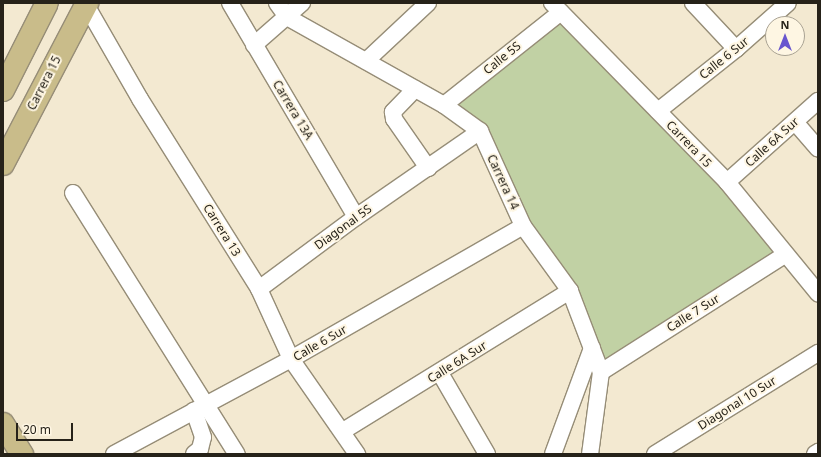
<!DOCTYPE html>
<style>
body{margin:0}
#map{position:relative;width:821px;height:457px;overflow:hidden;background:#f3e9d1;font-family:"Noto Sans",sans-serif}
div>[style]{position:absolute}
.green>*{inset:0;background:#c1d1a4}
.roads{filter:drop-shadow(1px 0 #968d77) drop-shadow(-1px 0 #968d77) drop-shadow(0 1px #968d77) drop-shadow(0 -1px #968d77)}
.minor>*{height:16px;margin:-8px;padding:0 8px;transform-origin:8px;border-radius:8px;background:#fff}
.primary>*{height:22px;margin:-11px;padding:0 11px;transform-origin:11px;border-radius:11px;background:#c9bc8a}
span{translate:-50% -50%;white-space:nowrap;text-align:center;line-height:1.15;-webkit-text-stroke:4px #fef6e3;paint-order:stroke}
.street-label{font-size:12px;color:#262219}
.frame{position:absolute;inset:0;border:4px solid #262219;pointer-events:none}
.north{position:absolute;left:765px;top:16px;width:40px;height:40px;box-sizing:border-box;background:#fef6e3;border:1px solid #a8a192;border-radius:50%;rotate:0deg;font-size:11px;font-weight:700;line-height:16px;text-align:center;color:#262219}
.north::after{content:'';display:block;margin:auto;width:14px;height:18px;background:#6855ce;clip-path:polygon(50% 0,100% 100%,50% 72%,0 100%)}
.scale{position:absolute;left:16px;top:423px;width:57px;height:18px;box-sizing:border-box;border:2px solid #262219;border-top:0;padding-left:5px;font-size:12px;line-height:14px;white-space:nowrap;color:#262219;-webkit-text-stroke:3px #fef6e3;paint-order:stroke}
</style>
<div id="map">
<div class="green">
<i style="clip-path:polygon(561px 12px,786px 254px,601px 372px,570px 291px,523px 226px,480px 131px,444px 105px)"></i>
</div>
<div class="roads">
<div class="minor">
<i style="left:230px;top:3px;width:248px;rotate:59.5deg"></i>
<i style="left:277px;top:3px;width:17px;rotate:54deg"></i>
<i style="left:287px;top:17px;width:180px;rotate:29.3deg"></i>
<i style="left:444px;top:105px;width:44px;rotate:35.8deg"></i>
<i style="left:480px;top:131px;width:104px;rotate:65.6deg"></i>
<i style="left:523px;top:226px;width:80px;rotate:54.1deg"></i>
<i style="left:570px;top:291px;width:87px;rotate:69.1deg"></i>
<i style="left:601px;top:372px;width:83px;rotate:97.6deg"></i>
<i style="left:552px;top:3px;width:250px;rotate:45.6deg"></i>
<i style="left:727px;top:182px;width:144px;rotate:50.7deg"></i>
<i style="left:693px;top:3px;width:63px;rotate:46.9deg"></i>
<i style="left:86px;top:5px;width:108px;rotate:60.1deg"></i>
<i style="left:140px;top:99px;width:224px;rotate:57.9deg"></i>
<i style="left:259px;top:289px;width:77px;rotate:65.4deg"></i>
<i style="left:291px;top:359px;width:116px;rotate:55.2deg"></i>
<i style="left:254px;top:45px;width:64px;rotate:-41.2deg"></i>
<i style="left:366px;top:61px;width:85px;rotate:-43.1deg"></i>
<i style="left:415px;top:89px;width:32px;rotate:134deg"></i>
<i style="left:393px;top:112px;width:7px;rotate:82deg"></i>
<i style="left:394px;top:119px;width:60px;rotate:55.2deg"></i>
<i style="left:444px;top:105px;width:149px;rotate:-38.5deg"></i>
<i style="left:658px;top:111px;width:100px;rotate:-38.5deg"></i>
<i style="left:736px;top:49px;width:69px;rotate:-41.5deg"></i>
<i style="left:795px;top:122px;width:35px;rotate:49deg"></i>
<i style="left:727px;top:182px;width:122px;rotate:-41.7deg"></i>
<i style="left:73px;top:193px;width:308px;rotate:57.9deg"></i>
<i style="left:259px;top:289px;width:121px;rotate:-36.6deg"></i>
<i style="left:356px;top:217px;width:151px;rotate:-34.7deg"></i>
<i style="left:601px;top:372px;width:219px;rotate:-32.5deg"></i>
<i style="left:440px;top:373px;width:94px;rotate:59.9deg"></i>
<i style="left:343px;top:431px;width:267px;rotate:-31.7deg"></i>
<i style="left:114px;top:454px;width:201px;rotate:-28.2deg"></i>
<i style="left:291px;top:359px;width:267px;rotate:-29.8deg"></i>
<i style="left:194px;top:454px;width:8px;rotate:-40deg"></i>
<i style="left:200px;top:449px;width:12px;rotate:-76deg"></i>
<i style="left:203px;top:437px;width:28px;rotate:-109deg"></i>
<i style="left:553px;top:454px;width:113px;rotate:-69.8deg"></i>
<i style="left:655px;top:454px;width:192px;rotate:-31.8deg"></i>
<i style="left:815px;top:454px;width:4px;rotate:-34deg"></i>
</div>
<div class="primary">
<i style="left:3px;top:90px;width:97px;rotate:-63.2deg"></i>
<i style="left:3px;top:164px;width:182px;rotate:-62.4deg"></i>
<i style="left:3px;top:424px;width:36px;rotate:58deg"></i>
</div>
</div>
<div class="street-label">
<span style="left:502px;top:58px;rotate:-39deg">Calle 5S</span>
<span style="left:724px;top:58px;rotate:-39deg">Calle 6 Sur</span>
<span style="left:44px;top:83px;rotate:-63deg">Carrera 15</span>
<span style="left:293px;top:110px;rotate:59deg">Carrera 13A</span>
<span style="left:772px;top:142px;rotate:-42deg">Calle 6A Sur</span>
<span style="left:689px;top:144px;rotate:46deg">Carrera 15</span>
<span style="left:503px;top:182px;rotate:65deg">Carrera 14</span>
<span style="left:343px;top:227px;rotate:-36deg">Diagonal 5S</span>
<span style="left:222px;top:230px;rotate:58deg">Carrera 13</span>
<span style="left:693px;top:313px;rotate:-32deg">Calle 7 Sur</span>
<span style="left:320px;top:343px;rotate:-30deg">Calle 6 Sur</span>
<span style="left:457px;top:362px;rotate:-32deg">Calle 6A Sur</span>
<span style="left:737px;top:403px;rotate:-32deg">Diagonal 10 Sur</span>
</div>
<div class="frame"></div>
<div class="north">N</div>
<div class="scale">20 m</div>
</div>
